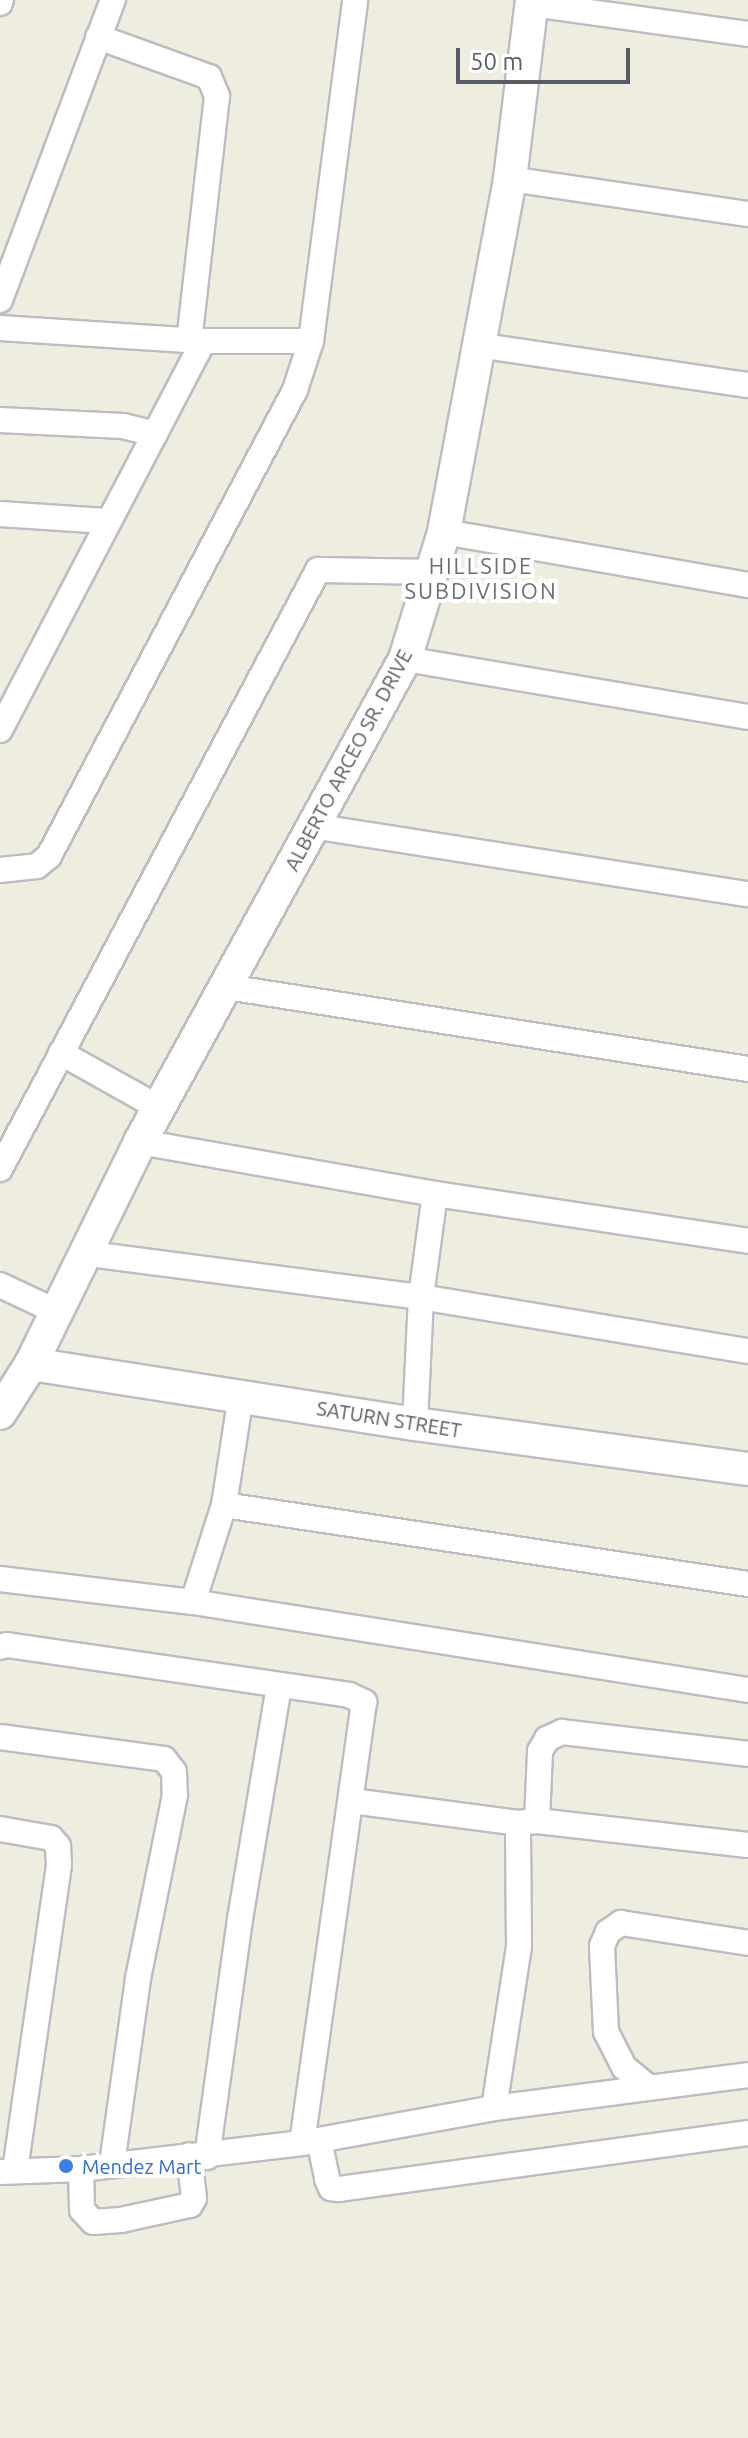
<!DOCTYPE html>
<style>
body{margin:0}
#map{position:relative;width:748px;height:2438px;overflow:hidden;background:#eeede0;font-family:Ubuntu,sans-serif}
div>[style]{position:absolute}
.roads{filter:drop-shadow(2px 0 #bbbdc3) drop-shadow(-2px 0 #bbbdc3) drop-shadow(0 2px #bbbdc3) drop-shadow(0 -2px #bbbdc3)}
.street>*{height:24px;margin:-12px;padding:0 12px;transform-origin:12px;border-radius:12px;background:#fff}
.secondary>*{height:32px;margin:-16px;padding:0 16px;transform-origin:16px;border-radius:16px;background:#fff}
.dots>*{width:22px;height:22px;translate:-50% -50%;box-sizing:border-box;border:4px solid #fff;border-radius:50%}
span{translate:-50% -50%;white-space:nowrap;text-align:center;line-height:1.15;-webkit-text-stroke:8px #fff;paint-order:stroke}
.street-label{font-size:20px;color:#595c63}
.shop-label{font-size:20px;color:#366cbe}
.left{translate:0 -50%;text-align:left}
.neighbourhood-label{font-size:22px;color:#6a6e75;letter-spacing:2px}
.scale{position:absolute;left:456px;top:48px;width:174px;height:36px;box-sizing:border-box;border:4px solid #595c63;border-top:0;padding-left:10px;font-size:24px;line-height:28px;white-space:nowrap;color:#595c63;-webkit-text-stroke:6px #fff;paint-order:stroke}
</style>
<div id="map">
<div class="roads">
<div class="street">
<i style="left:0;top:3px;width:3px;rotate:-72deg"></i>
<i style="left:532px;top:4px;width:218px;rotate:7.9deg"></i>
<i style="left:98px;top:37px;width:118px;rotate:19.8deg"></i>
<i style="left:209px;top:77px;width:21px;rotate:67deg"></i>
<i style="left:217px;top:96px;width:246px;rotate:96.5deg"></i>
<i style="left:510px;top:179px;width:241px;rotate:8.4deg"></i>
<i style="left:0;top:300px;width:321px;rotate:-69.4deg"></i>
<i style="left:0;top:328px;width:203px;rotate:3.7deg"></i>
<i style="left:203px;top:341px;width:108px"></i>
<i style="left:477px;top:345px;width:274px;rotate:8.4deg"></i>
<i style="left:0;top:420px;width:123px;rotate:2.8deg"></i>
<i style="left:123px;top:426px;width:33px;rotate:14deg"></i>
<i style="left:0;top:514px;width:106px;rotate:3.8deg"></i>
<i style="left:444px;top:532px;width:309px;rotate:9.9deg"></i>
<i style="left:405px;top:659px;width:348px;rotate:9.6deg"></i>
<i style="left:0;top:730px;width:439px;rotate:-62.4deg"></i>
<i style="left:312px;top:826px;width:441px;rotate:8.9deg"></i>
<i style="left:0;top:870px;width:37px;rotate:-6deg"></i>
<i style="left:37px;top:866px;width:16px;rotate:-40deg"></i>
<i style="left:49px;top:856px;width:527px;rotate:-62.17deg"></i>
<i style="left:295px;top:390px;width:52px;rotate:-71.9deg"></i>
<i style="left:311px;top:341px;width:344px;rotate:-82.6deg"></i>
<i style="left:227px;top:987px;width:527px;rotate:8.94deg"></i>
<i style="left:61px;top:1053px;width:115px;rotate:29.2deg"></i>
<i style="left:140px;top:1142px;width:300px;rotate:10deg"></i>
<i style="left:435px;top:1194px;width:317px;rotate:8.5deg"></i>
<i style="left:0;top:1169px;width:678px;rotate:-62.04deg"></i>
<i style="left:318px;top:570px;width:116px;rotate:1deg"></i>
<i style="left:82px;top:1253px;width:342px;rotate:7.4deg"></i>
<i style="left:421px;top:1297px;width:331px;rotate:9.4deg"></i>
<i style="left:0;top:1285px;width:63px;rotate:25.3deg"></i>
<i style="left:415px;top:1424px;width:127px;rotate:-87.3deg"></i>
<i style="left:421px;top:1297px;width:104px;rotate:-82.3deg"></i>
<i style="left:224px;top:1505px;width:530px;rotate:8.57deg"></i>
<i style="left:0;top:1579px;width:194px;rotate:6.8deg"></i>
<i style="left:193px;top:1602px;width:562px;rotate:9.01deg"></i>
<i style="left:193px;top:1602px;width:102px;rotate:-72.3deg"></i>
<i style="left:224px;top:1505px;width:111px;rotate:-81.2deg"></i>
<i style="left:0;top:1647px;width:7px;rotate:-16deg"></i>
<i style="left:7px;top:1645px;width:346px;rotate:8.3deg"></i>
<i style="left:349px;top:1695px;width:17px;rotate:25deg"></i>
<i style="left:364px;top:1702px;width:445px;rotate:98deg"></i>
<i style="left:302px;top:2143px;width:195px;rotate:-10.3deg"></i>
<i style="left:494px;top:2108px;width:256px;rotate:-7.4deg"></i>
<i style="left:0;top:1737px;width:165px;rotate:7.6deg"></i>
<i style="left:164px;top:1759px;width:16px;rotate:52deg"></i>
<i style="left:174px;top:1772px;width:23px;rotate:88deg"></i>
<i style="left:175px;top:1795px;width:188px;rotate:101.4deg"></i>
<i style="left:138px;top:1979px;width:187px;rotate:98deg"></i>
<i style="left:352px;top:1801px;width:167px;rotate:7.5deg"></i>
<i style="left:537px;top:1821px;width:212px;rotate:6.5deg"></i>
<i style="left:0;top:1829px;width:52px;rotate:10deg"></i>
<i style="left:51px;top:1838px;width:11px;rotate:49deg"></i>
<i style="left:58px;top:1846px;width:19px;rotate:87deg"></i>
<i style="left:59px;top:1865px;width:308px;rotate:98.2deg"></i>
<i style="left:646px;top:2085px;width:28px;rotate:-141deg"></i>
<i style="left:624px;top:2067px;width:39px;rotate:-117deg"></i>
<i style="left:606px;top:2032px;width:86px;rotate:-92.7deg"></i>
<i style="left:602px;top:1946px;width:15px;rotate:-67deg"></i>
<i style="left:608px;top:1932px;width:16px;rotate:-35deg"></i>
<i style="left:621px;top:1923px;width:129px;rotate:8.9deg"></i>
<i style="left:494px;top:2108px;width:164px;rotate:-81.2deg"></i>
<i style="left:519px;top:1946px;width:123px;rotate:-90.5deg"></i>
<i style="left:518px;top:1823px;width:19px;rotate:-6deg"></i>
<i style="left:537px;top:1821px;width:70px;rotate:-87.5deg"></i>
<i style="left:540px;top:1751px;width:14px;rotate:-60deg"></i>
<i style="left:547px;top:1739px;width:17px;rotate:-25deg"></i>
<i style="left:562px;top:1732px;width:187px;rotate:6.7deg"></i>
<i style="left:319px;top:2140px;width:40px;rotate:78deg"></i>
<i style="left:327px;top:2179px;width:10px;rotate:66deg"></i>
<i style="left:331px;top:2188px;width:8px;rotate:7deg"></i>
<i style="left:339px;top:2189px;width:413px;rotate:-7.8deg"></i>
<i style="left:207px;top:2157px;width:240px;rotate:-82.1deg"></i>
<i style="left:240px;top:1919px;width:237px;rotate:-80.5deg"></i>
<i style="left:81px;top:2169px;width:41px;rotate:88.6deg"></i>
<i style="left:82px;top:2210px;width:16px;rotate:47deg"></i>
<i style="left:93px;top:2222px;width:28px;rotate:-4deg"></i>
<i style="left:121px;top:2220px;width:71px;rotate:-12.3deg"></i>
<i style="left:190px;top:2205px;width:8px;rotate:-60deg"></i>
<i style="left:194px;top:2198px;width:43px;rotate:-96.6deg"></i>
<i style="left:0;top:2172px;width:81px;rotate:-2.1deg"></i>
<i style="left:81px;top:2169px;width:223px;rotate:-6.7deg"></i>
</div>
<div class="secondary">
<i style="left:31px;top:1364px;width:389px;rotate:8.9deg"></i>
<i style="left:415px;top:1424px;width:336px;rotate:7.7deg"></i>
<i style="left:0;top:1413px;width:58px;rotate:-57.7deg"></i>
<i style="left:31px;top:1364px;width:247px;rotate:-63.8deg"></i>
<i style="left:140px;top:1142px;width:551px;rotate:-61.25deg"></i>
<i style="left:405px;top:659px;width:133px;rotate:-72.9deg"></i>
<i style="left:444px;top:532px;width:359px;rotate:-79.4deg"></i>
<i style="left:510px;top:179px;width:180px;rotate:-83deg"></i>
</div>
</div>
<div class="dots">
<i style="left:66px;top:2166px;background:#3f7fe0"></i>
</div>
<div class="street-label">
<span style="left:348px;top:760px;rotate:-62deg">ALBERTO ARCEO SR. DRIVE</span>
<span style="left:389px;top:1419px;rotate:9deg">SATURN STREET</span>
</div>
<div class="shop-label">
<span class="left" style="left:82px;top:2166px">Mendez Mart</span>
</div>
<div class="neighbourhood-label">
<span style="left:481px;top:578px">HILLSIDE<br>SUBDIVISION</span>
</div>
<div class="scale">50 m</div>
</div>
